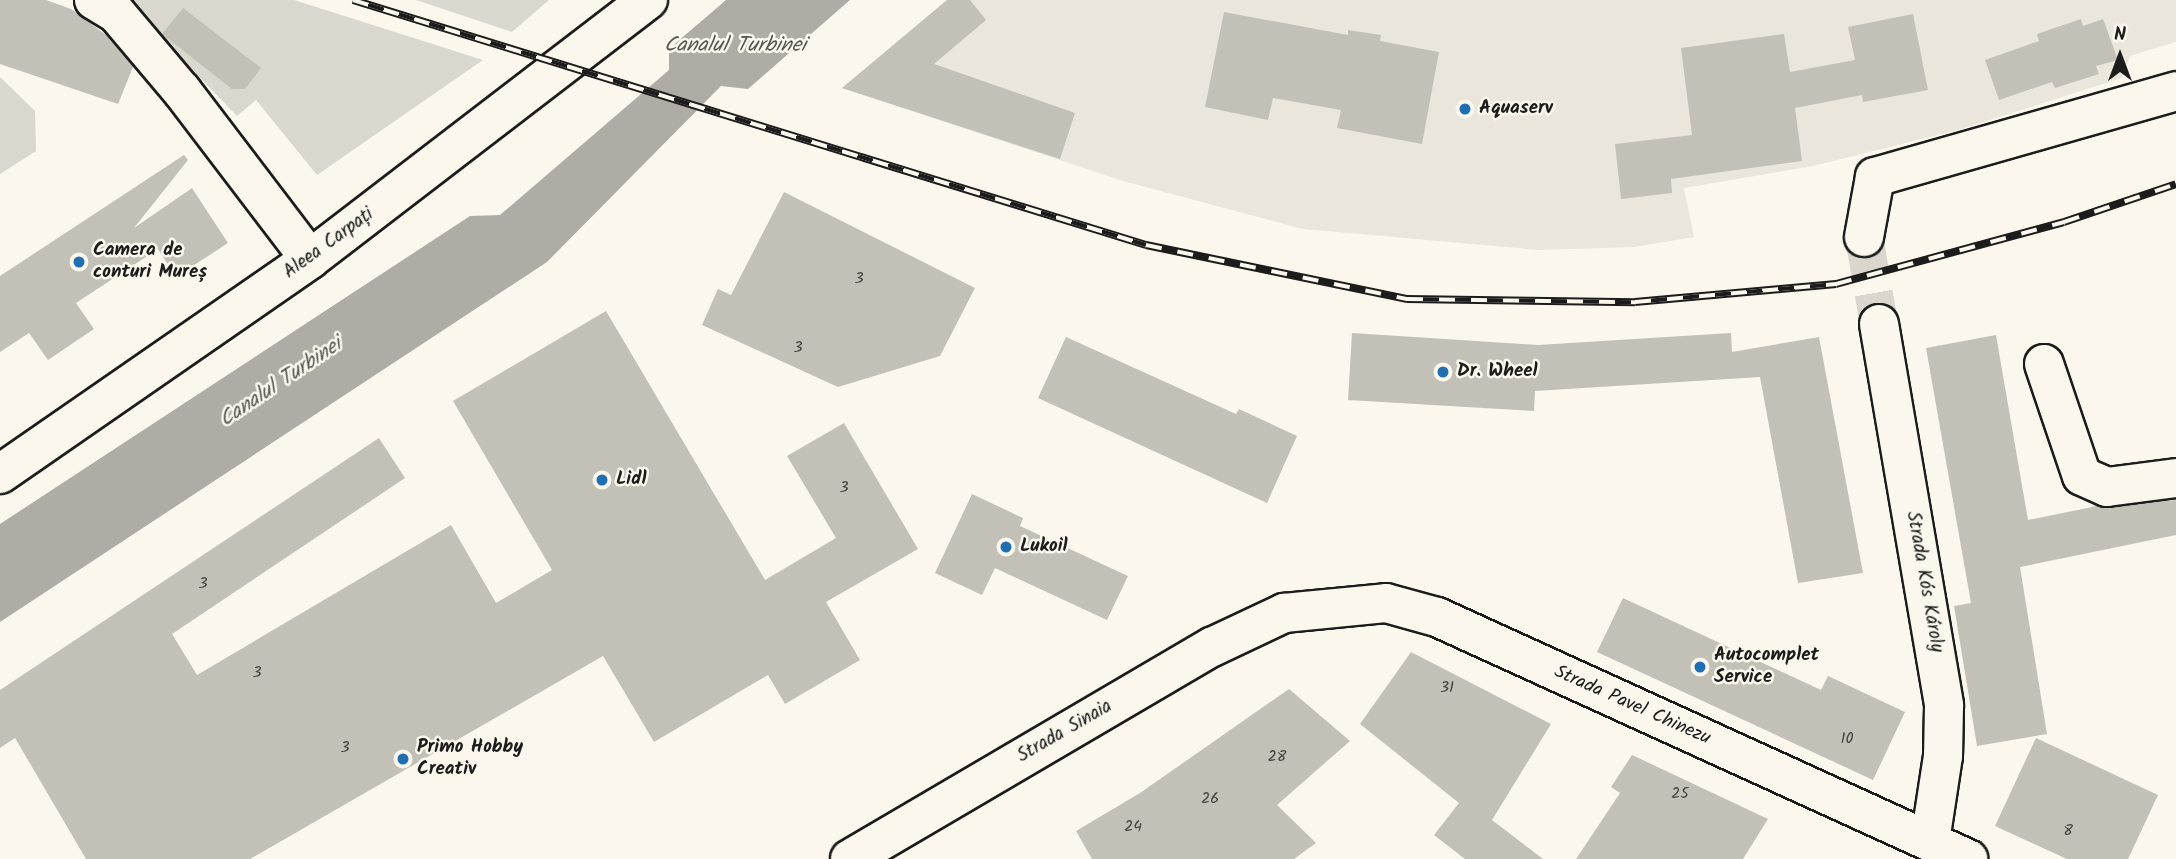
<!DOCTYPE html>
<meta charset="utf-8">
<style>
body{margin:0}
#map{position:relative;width:2176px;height:859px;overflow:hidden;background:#fbf7ec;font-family:Kalam,sans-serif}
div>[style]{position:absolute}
.built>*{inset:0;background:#eae6dc}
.green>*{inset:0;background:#dad7ce}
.water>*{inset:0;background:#afaca5}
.building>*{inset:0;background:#c3c0b8}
.minor-tunnel>*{height:38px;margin-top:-19px;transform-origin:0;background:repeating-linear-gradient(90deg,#dad6cd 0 38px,transparent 0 57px)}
.roads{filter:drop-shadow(2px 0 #1c1c1c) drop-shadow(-2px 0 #1c1c1c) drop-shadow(0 2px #1c1c1c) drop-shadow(0 -2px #1c1c1c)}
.minor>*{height:38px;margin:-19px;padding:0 19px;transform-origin:19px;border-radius:19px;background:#fbf7ec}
.major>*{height:38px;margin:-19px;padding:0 19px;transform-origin:19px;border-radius:19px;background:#fbf7ec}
.rail>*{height:8px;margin-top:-4px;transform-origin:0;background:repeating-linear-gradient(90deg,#fbf7ec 0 16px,#1c1c1c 0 32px);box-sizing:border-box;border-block:2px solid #1c1c1c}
.dots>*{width:19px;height:19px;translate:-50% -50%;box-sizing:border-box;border:4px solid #fbf7ec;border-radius:50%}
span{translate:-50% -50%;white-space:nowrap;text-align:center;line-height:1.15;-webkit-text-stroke:5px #fbf7ec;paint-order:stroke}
.number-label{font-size:16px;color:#464543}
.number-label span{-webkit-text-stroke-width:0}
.poi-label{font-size:19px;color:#1c1c1c;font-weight:700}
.left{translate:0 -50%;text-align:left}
.street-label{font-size:19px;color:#1c1c1c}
.water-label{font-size:21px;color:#575653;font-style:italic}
.north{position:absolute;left:2085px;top:21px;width:70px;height:70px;-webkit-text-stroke:5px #fbf7ec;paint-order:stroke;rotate:0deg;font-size:19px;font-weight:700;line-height:28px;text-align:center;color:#1c1c1c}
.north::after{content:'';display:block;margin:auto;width:24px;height:32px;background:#1c1c1c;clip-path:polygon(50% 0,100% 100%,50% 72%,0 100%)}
</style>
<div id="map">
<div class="built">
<i style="clip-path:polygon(947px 0,2176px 0,2176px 42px,2130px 56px,2122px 78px,1958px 130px,1813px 166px,1684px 188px,1694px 237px,1634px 247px,1539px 250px,1303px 229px,1123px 181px,842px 88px)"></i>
</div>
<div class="green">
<i style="clip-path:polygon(125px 0,294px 0,483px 60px,317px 175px,256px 100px,237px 116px)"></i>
<i style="clip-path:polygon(416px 0,549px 0,512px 32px)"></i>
<i style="clip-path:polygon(0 77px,35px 111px,36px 151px,0 174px)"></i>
</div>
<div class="water">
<i style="clip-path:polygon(726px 0,850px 0,748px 89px,721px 86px,547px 262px,0 622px,0 524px,470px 216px,500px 215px,669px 70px,669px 49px)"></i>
</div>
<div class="building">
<i style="clip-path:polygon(0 0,46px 0,71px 9px,106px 35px,133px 67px,118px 104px,0 64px)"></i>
<i style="clip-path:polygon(947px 0,970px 0,986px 20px,934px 64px,1075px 113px,1060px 159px,842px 88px)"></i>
<i style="clip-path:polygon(183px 8px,261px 68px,245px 89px,232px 89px,162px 34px)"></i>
<i style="clip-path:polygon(1224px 12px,1348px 35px,1348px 30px,1381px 35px,1380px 41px,1439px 52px,1422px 144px,1337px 128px,1341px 110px,1273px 98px,1268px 120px,1205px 107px)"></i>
<i style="clip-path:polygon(1913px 14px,1928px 90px,1863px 102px,1862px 95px,1795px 108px,1802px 161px,1671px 179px,1672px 193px,1621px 199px,1615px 144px,1692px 135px,1681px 48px,1784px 34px,1790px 72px,1855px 60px,1848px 27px)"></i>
<i style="clip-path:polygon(2081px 19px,2083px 26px,2103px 19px,2118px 60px,2096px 66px,2099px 74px,2055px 88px,2052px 82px,1999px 100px,1985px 60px,2039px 41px,2037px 34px)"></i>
<i style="clip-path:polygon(184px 155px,188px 160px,134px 228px,192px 188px,228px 243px,176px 277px,158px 249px,76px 303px,94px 329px,48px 360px,29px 333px,0 352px,0 276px)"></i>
<i style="clip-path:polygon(784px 192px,975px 288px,940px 356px,838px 387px,702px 325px,718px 289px,731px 295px)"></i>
<i style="clip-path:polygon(606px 311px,765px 580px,836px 538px,787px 456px,844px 423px,918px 549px,826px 602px,860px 660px,785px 704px,768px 675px,654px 742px,603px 656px,250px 859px,86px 859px,15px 738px,0 748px,0 690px,379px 438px,405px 478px,172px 634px,197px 675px,451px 525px,496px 603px,552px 570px,453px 401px)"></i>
<i style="clip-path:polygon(1352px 333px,1538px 345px,1731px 333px,1732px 352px,1819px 337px,1863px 573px,1798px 583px,1760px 377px,1535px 391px,1534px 411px,1348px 400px)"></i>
<i style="clip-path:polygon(1996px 335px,2028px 520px,2097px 506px,2176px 500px,2176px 535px,2020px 567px,2047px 734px,1977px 746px,1954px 606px,1971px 603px,1926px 348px)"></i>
<i style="clip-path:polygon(1066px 337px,1236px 414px,1239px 409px,1297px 436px,1267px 503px,1038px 398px)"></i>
<i style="clip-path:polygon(972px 494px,1023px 518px,1020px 526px,1128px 576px,1107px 620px,995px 568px,982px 595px,935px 573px)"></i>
<i style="clip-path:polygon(1623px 598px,1821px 690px,1828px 676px,1905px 712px,1873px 780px,1597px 652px)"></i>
<i style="clip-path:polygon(1411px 652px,1551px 724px,1492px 820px,1543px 859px,1465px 859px,1434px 835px,1459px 803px,1360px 724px)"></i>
<i style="clip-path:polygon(1289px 689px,1350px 741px,1277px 805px,1316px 843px,1294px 859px,1092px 859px,1076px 831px,1140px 793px)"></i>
<i style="clip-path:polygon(2036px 738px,2158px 795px,2128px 859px,2067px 859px,1995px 826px)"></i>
<i style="clip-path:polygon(1632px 755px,1768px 819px,1743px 859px,1576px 859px,1620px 793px,1611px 787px)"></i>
</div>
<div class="minor-tunnel">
<i style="left:1864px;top:237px;width:88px;rotate:80.2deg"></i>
</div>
<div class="roads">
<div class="minor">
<i style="left:94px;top:0;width:26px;rotate:31deg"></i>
<i style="left:116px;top:13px;width:102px;rotate:49.8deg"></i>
<i style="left:182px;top:91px;width:211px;rotate:52.7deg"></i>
<i style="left:1864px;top:237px;width:61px;rotate:-79.6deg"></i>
<i style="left:1875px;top:177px;width:313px;rotate:-15.9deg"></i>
<i style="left:1879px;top:324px;width:387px;rotate:80.3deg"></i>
<i style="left:1944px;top:706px;width:50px;rotate:91.1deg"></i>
<i style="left:1943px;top:756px;width:86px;rotate:98.7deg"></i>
<i style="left:2044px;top:364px;width:118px;rotate:71.3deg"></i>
<i style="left:2082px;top:476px;width:27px;rotate:24deg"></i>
<i style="left:2107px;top:487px;width:70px;rotate:-7.4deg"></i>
<i style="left:0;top:474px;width:377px;rotate:-34.7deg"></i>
<i style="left:310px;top:259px;width:426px;rotate:-37.5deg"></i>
</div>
<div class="major">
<i style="left:850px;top:859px;width:420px;rotate:-30.4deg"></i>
<i style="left:1212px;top:647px;width:80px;rotate:-25.3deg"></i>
<i style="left:1284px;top:613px;width:102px;rotate:-5.6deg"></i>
<i style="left:1386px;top:603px;width:53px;rotate:15.4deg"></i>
<i style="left:1437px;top:617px;width:584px;rotate:24.5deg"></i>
</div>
</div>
<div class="rail">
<i style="left:353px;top:0;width:830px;rotate:17.17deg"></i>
<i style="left:1146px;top:245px;width:267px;rotate:11.7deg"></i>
<i style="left:1407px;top:299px;width:228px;rotate:0.8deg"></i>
<i style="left:1635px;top:302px;width:202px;rotate:-5.1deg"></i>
<i style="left:1836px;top:284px;width:236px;rotate:-15.2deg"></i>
<i style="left:2064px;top:222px;width:118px;rotate:-18.7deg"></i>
</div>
<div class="dots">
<i style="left:1465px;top:109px;background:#1f6fb2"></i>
<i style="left:79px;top:262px;background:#1f6fb2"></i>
<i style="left:1443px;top:372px;background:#1f6fb2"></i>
<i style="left:602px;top:480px;background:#1f6fb2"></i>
<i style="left:1006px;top:547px;background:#1f6fb2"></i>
<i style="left:1700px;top:667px;background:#1f6fb2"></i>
<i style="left:403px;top:759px;background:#1f6fb2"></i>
</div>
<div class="number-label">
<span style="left:859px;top:279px">3</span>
<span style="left:798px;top:348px">3</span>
<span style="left:844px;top:488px">3</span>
<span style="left:203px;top:584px">3</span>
<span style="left:257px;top:673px">3</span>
<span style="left:1447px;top:688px">31</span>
<span style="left:1847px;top:739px">10</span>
<span style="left:345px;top:748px">3</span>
<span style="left:1277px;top:757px">28</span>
<span style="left:1680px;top:794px">25</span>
<span style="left:1210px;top:799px">26</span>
<span style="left:1133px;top:827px">24</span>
<span style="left:2068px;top:831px">8</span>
</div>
<div class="poi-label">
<span class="left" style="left:1479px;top:109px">Aquaserv</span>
<span class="left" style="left:93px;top:262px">Camera de<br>conturi Mureș</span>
<span class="left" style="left:1457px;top:372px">Dr. Wheel</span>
<span class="left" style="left:616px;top:480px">Lidl</span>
<span class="left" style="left:1020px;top:547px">Lukoil</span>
<span class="left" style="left:1714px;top:667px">Autocomplet<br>Service</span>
<span class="left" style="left:417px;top:759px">Primo Hobby<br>Creativ</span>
</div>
<div class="street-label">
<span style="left:329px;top:244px;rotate:-36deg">Aleea Carpați</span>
<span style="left:1924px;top:582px;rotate:80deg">Strada Kós Károly</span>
<span style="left:1632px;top:706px;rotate:24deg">Strada Pavel Chinezu</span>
<span style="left:1065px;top:732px;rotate:-30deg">Strada Sinaia</span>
</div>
<div class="water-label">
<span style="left:735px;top:46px">Canalul Turbinei</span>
<span style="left:281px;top:383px;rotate:-34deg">Canalul Turbinei</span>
</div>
<div class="north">N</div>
</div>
